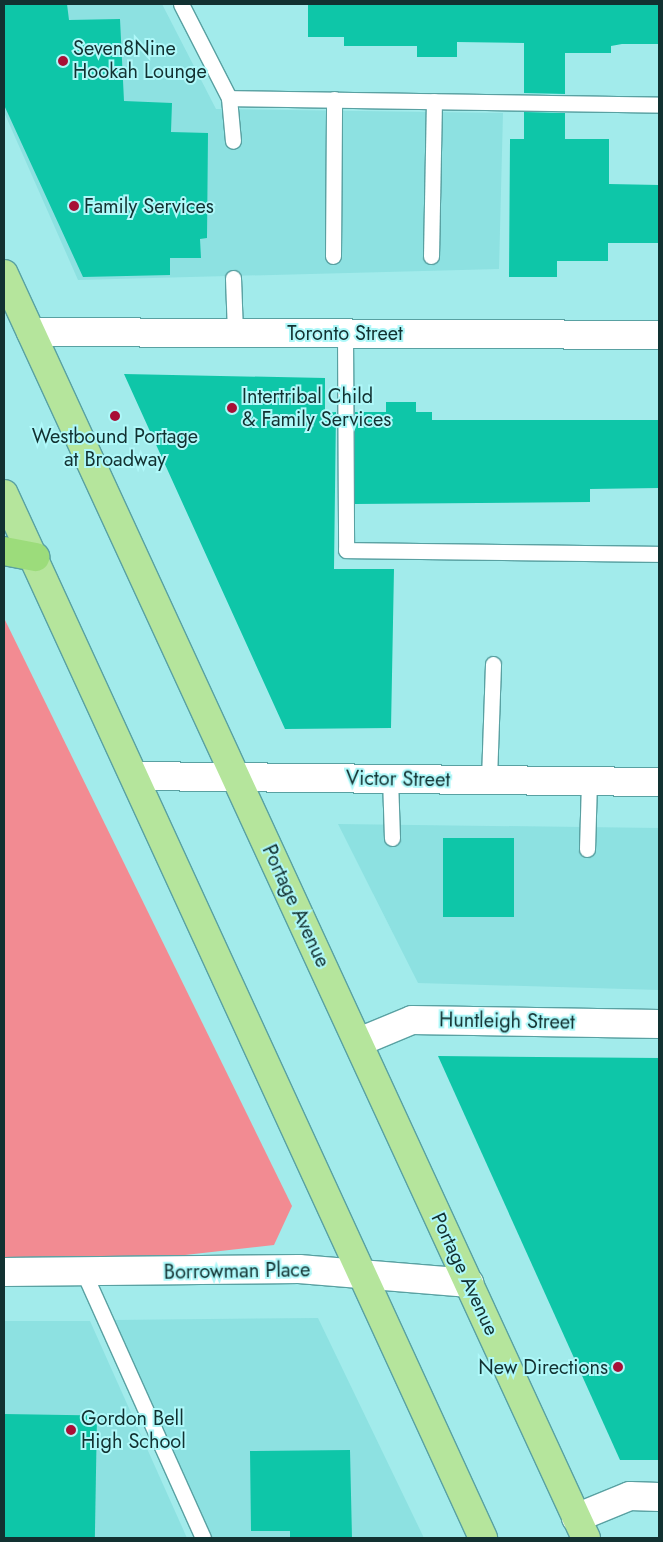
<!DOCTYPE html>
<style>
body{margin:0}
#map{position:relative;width:663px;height:1542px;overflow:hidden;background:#a2ebeb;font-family:Jost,sans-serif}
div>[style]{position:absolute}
.built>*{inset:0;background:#8de1e1}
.green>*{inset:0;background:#f28b92}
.building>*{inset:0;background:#0ec6a8;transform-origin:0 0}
.roads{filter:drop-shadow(1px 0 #59a1a2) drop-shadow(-1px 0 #59a1a2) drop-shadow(0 1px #59a1a2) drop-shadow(0 -1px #59a1a2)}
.service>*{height:15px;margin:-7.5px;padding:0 7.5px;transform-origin:7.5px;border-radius:7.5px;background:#fff}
.minor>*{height:28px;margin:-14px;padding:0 14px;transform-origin:14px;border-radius:14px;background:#fff}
.primary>*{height:28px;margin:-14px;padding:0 14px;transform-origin:14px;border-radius:14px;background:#b5e59c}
.trunk>*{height:28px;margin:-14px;padding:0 14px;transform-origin:14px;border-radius:14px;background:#9cdc7b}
.dots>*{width:14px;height:14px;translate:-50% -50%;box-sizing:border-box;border:2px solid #aff8f9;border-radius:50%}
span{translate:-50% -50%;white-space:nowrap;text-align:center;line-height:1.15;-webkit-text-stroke:4px #aff8f9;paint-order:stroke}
.poi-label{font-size:20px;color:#123131}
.left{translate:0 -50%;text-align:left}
.right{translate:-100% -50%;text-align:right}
.street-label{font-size:20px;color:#123131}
.frame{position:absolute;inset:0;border:5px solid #123131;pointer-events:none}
</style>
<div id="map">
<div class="built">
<i style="clip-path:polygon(4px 4px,162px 4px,216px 109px,503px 113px,499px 269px,78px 280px,4px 112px)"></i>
<i style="clip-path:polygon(338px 824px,659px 828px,659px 990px,418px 983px)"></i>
<i style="clip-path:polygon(318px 1318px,424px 1538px,212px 1538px,113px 1320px)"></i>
<i style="clip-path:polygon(4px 1321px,90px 1321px,187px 1538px,4px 1538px)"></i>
</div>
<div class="green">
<i style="clip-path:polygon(4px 618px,292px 1206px,274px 1245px,52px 1270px,4px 1266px)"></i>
</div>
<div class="building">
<i style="clip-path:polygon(4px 4px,67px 4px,69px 20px,120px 19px,124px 101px,172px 103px,171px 132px,208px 133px,207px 238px,200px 239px,201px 258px,170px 258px,170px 275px,83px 277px,4px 105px)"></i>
<i style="clip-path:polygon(308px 4px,659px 4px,659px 44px,622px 44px,611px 46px,611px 53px,565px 53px,565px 94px,524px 93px,524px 43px,457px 42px,457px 57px,417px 57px,417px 46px,344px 46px,344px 37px,308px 37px)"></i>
<i style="clip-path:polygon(524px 112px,565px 113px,565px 139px,609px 139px,609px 184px,659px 185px,659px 243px,608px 243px,608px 261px,557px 261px,557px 277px,509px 277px,510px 139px,524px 139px)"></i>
<i style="clip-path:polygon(124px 374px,325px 378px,325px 413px,336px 412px,334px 569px,394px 569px,391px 728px,285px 729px)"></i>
<i style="clip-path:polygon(386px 402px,416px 402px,416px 412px,432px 412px,432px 420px,659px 420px,659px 488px,590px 489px,590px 502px,355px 504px,355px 412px,386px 412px)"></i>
<i style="left:443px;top:838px;width:71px;height:79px"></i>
<i style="clip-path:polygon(438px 1056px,659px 1058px,659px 1460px,620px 1460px)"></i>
<i style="left:4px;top:1414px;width:93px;height:124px;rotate:1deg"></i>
<i style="clip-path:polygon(350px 1450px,352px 1538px,290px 1538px,290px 1531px,251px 1531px,250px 1451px)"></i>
</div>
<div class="roads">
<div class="service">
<i style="left:181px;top:4px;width:106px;rotate:62.9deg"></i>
<i style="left:229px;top:98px;width:43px;rotate:84.7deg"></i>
<i style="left:229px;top:98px;width:430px;rotate:0.9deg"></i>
<i style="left:333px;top:256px;width:157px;rotate:-89.6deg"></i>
<i style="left:431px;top:256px;width:155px;rotate:-88.9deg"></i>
<i style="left:233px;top:278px;width:55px;rotate:87.9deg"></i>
<i style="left:345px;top:333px;width:217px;rotate:89.7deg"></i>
<i style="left:346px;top:550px;width:313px;rotate:0.7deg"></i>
<i style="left:390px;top:778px;width:60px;rotate:88.1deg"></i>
<i style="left:489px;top:779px;width:115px;rotate:-88deg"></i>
<i style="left:587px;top:849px;width:68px;rotate:-88.3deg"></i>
<i style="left:84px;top:1273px;width:290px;rotate:65.8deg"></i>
</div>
<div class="minor">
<i style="left:31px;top:332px;width:628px;rotate:0.27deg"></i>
<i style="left:136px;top:776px;width:523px;rotate:0.66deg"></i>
<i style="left:359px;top:1042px;width:57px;rotate:-22.5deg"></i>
<i style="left:412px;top:1020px;width:247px;rotate:0.9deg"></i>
<i style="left:4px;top:1272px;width:295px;rotate:-0.6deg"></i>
<i style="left:299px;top:1269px;width:171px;rotate:4.7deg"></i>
<i style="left:576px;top:1518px;width:58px;rotate:-22.2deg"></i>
<i style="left:630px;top:1496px;width:29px;rotate:2deg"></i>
</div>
<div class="primary">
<i style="left:4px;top:274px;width:1392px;rotate:65.28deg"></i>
<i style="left:4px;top:494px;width:1149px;rotate:65.35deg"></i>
</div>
<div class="trunk">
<i style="left:4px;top:551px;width:32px;rotate:11deg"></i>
</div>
</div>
<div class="dots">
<i style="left:63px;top:61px;background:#a80f36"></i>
<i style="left:74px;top:206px;background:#a80f36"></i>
<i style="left:232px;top:408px;background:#a80f36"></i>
<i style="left:115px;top:416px;background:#a80f36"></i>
<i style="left:618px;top:1367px;background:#a80f36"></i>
<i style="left:71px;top:1430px;background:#a80f36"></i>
</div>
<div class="poi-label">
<span class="left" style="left:73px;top:60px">Seven8Nine<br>Hookah Lounge</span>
<span class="left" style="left:84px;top:206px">Family Services</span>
<span class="left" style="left:242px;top:408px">Intertribal Child<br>&amp; Family Services</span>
<span style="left:115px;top:448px">Westbound Portage<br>at Broadway</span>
<span class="right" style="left:608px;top:1367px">New Directions</span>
<span class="left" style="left:81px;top:1430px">Gordon Bell<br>High School</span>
</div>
<div class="street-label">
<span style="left:345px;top:333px">Toronto Street</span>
<span style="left:398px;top:779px;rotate:1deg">Victor Street</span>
<span style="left:296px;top:906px;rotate:65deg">Portage Avenue</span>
<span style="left:507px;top:1021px;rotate:1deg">Huntleigh Street</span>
<span style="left:237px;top:1271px;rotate:-1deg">Borrowman Place</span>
<span style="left:465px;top:1274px;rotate:65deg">Portage Avenue</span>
</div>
<div class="frame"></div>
</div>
